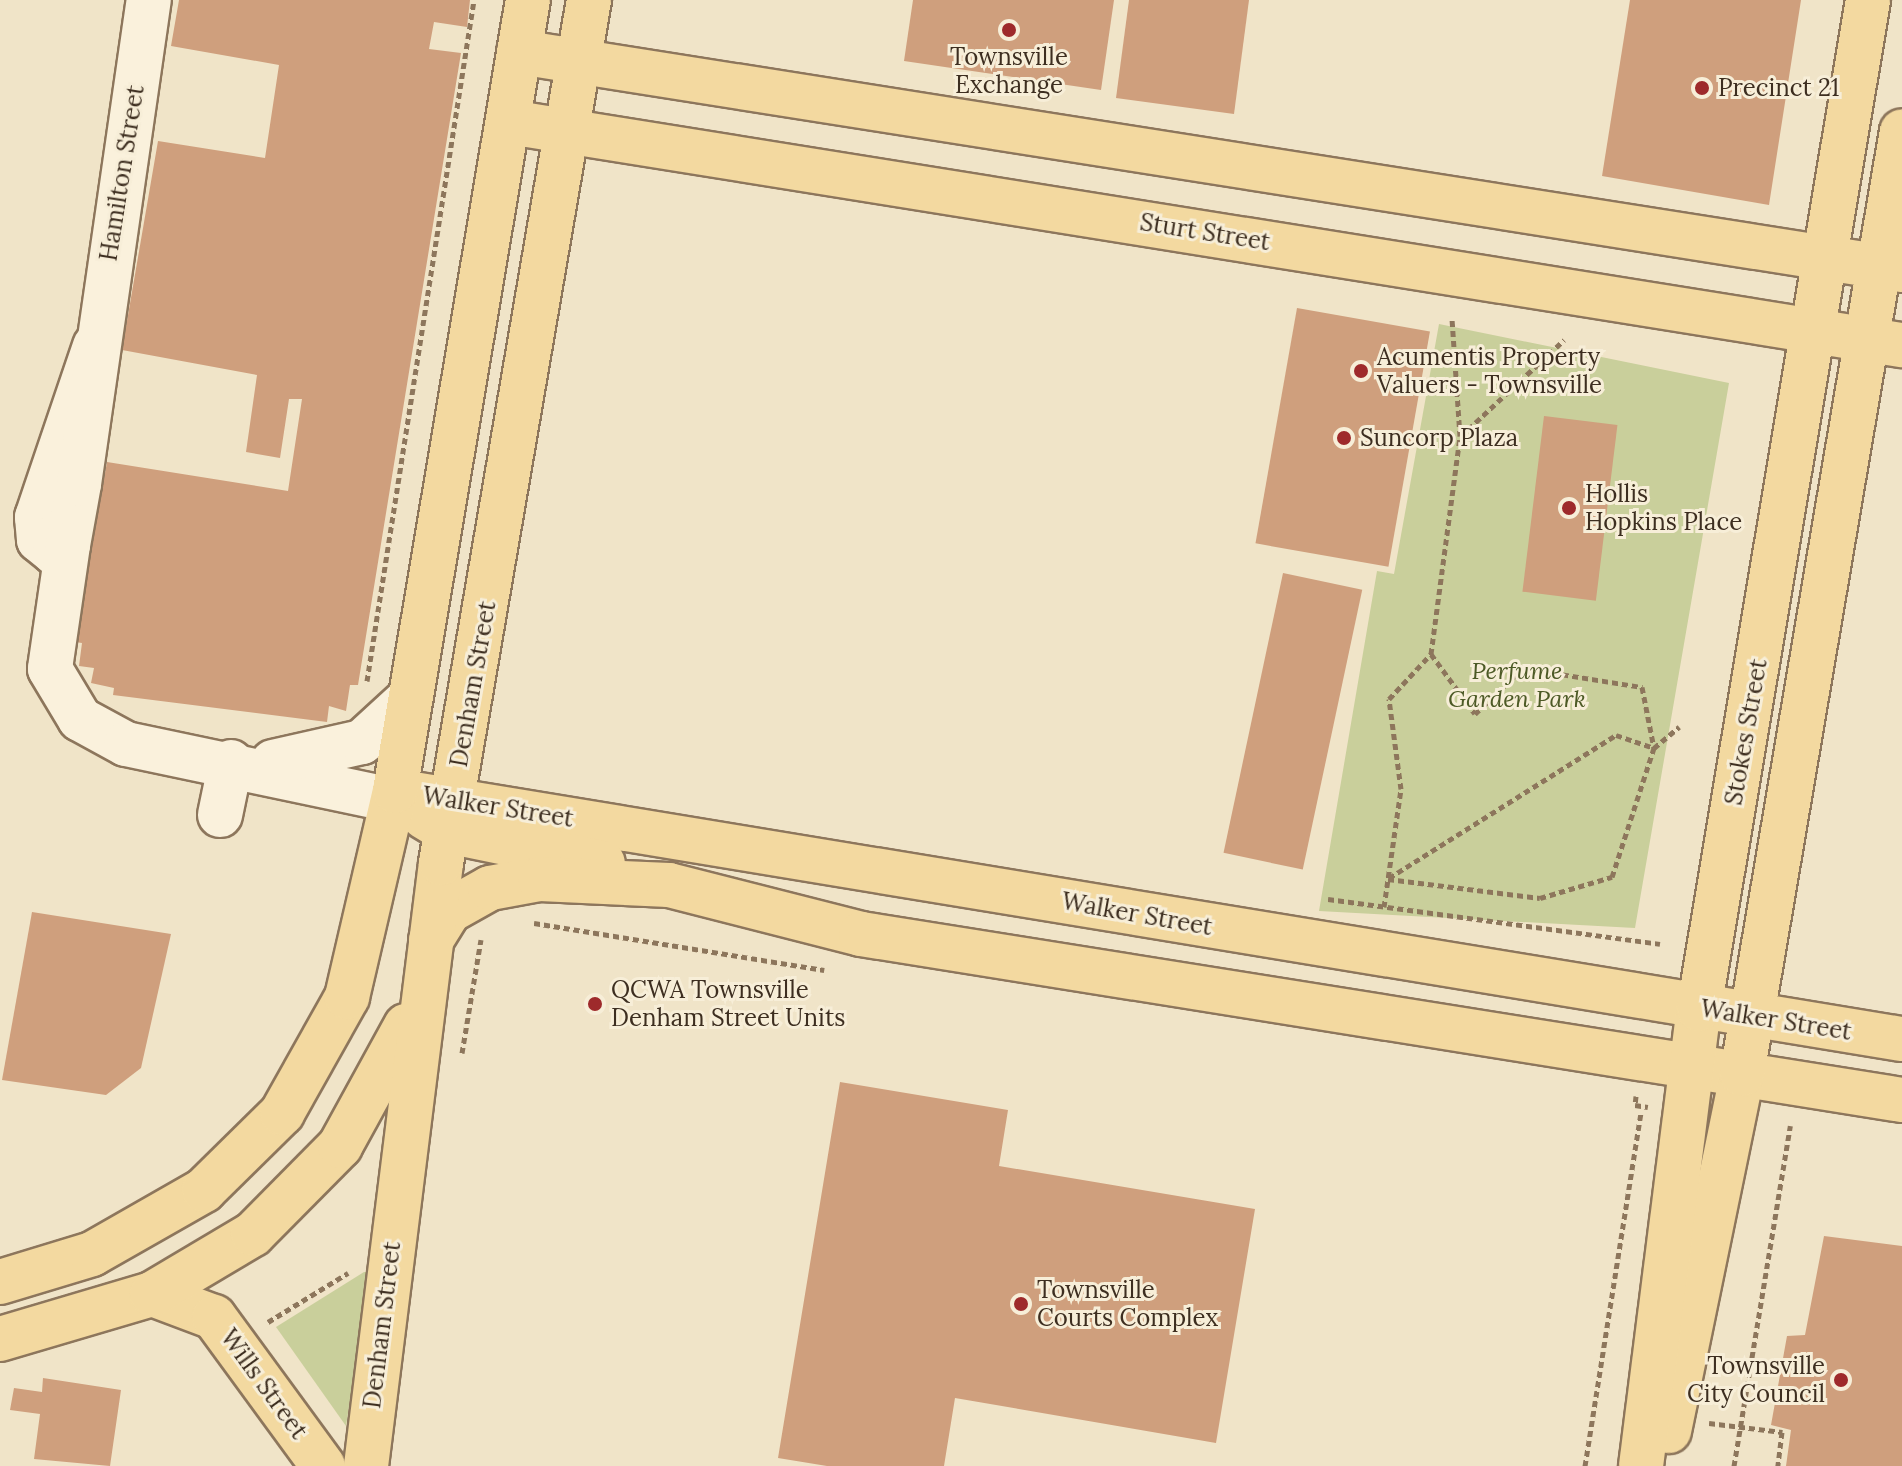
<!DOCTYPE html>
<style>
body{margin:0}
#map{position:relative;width:1902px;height:1466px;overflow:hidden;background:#f0e4c8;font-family:Lora,serif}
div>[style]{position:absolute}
.green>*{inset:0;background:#c9cf9b}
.building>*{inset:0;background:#cf9f7d;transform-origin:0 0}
.path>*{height:5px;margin-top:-2.5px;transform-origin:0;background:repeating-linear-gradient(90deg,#8d765c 0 6px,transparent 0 10px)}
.roads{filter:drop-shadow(2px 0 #8d765c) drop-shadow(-2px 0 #8d765c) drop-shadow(0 2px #8d765c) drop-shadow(0 -2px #8d765c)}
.minor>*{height:44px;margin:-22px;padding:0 22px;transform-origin:22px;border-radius:22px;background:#faf1dc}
.major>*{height:44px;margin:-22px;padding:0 22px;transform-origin:22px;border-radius:22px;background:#f3d9a0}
.dots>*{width:22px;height:22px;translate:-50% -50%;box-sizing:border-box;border:4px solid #f7eed8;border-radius:50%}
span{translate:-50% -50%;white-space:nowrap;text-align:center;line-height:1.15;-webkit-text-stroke:6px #f7eed8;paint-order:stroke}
.poi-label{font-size:24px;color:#3d2e20}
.left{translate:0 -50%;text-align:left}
.right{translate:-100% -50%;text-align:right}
.street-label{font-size:24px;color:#3d2e20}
.park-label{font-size:24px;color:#4d5a26;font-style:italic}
</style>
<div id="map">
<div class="green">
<i style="clip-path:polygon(1439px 324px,1729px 383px,1635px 928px,1319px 911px,1377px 571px,1394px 574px)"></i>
<i style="clip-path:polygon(364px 1272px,370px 1272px,346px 1426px,276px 1327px)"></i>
</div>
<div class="building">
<i style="clip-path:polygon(179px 0,470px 0,467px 27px,434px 22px,429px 49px,461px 53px,358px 685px,350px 685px,346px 711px,329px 706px,327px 722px,113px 695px,114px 688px,91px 683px,94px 668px,79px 666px,82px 643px,75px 642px,107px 462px,288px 491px,302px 399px,289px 399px,280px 458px,246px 452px,257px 375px,122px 350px,158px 141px,265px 158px,279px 65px,171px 46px)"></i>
<i style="clip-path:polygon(913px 0,1114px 0,1101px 90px,904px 61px)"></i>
<i style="clip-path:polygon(1129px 0,1249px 0,1234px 114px,1116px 98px)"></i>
<i style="clip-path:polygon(1630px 0,1801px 0,1769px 205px,1602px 176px)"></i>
<i style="left:1297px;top:308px;width:135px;height:239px;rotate:10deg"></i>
<i style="left:1544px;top:416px;width:74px;height:177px;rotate:7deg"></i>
<i style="left:1283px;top:573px;width:81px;height:286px;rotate:12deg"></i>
<i style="clip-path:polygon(32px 912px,171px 934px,141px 1068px,106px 1095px,2px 1080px)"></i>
<i style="clip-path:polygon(840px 1082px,1008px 1110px,999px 1166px,1255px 1209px,1216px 1443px,955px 1398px,944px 1466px,827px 1466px,778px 1458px)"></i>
<i style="clip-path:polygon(1824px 1236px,1902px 1246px,1902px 1466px,1786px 1466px,1791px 1430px,1771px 1425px,1787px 1336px,1805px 1335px)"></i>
<i style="clip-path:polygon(43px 1378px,121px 1390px,110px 1466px,34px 1459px,40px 1414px,10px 1410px,14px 1388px,42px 1392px)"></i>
</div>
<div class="path">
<i style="left:1461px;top:436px;width:141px;rotate:-43deg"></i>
<i style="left:1431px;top:654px;width:74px;rotate:53.7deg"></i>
<i style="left:1475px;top:714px;width:66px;rotate:-43.8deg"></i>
<i style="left:1523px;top:668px;width:121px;rotate:9.1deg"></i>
<i style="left:1642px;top:687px;width:62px;rotate:78.9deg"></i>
<i style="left:367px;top:681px;width:689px;rotate:-81.07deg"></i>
<i style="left:1389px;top:878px;width:268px;rotate:-32.2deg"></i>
<i style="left:1616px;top:735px;width:40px;rotate:18.9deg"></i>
<i style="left:1388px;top:879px;width:153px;rotate:7.1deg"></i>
<i style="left:1540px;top:898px;width:75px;rotate:-16.3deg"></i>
<i style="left:1612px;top:877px;width:136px;rotate:-72deg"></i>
<i style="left:1654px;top:748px;width:33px;rotate:-40deg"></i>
<i style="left:1328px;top:899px;width:335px;rotate:7.7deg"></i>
<i style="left:1384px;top:907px;width:119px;rotate:-81.8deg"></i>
<i style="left:1401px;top:789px;width:91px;rotate:-97.6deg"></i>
<i style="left:1389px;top:699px;width:62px;rotate:-47deg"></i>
<i style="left:1431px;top:654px;width:220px;rotate:-82.4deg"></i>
<i style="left:1460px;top:436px;width:118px;rotate:-93.9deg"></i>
<i style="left:534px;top:923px;width:294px;rotate:9.2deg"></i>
<i style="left:462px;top:1053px;width:115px;rotate:-80.5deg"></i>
<i style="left:1636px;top:1096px;width:9px;rotate:96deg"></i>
<i style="left:1635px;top:1105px;width:13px;rotate:9deg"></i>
<i style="left:268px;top:1322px;width:94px;rotate:-31.5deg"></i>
<i style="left:1709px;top:1423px;width:74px;rotate:7deg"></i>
<i style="left:1782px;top:1432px;width:34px;rotate:97deg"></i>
<i style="left:1585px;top:1466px;width:359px;rotate:-81deg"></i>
<i style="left:1734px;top:1466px;width:345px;rotate:-80.6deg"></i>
</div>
<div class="roads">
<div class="minor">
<i style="left:95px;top:346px;width:181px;rotate:108.7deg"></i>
<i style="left:37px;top:517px;width:23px;rotate:85deg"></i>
<i style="left:39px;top:540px;width:21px;rotate:39deg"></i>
<i style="left:55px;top:553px;width:15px;rotate:-32deg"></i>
<i style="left:68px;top:545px;width:62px;rotate:-79.8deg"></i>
<i style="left:79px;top:484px;width:489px;rotate:-81.8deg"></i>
<i style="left:68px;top:545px;width:125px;rotate:98.3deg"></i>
<i style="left:50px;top:669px;width:58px;rotate:59deg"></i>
<i style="left:80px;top:719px;width:52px;rotate:28.5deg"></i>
<i style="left:126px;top:744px;width:272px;rotate:11.9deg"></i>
<i style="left:273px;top:762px;width:91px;rotate:-12.7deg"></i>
<i style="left:362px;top:742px;width:64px;rotate:-42.5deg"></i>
<i style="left:220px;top:815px;width:54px;rotate:-78.3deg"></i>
</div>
<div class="major">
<i style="left:519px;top:52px;width:1400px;rotate:8.96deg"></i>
<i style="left:509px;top:122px;width:1411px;rotate:9.1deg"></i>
<i style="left:395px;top:791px;width:1527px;rotate:9.35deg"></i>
<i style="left:424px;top:817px;width:27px;rotate:31deg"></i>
<i style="left:447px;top:831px;width:159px;rotate:11.6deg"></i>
<i style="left:431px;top:940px;width:34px;rotate:-58deg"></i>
<i style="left:449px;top:911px;width:47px;rotate:-29.3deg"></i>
<i style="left:490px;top:888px;width:51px;rotate:-10.2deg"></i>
<i style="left:540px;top:879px;width:129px;rotate:2.7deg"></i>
<i style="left:669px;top:885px;width:198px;rotate:14.3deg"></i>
<i style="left:861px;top:934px;width:1054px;rotate:9.06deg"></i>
<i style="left:0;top:1282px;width:96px;rotate:-16.9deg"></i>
<i style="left:92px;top:1254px;width:129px;rotate:-29.7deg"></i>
<i style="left:204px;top:1190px;width:110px;rotate:-44.6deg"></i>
<i style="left:282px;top:1113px;width:133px;rotate:-60.7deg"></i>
<i style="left:347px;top:997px;width:212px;rotate:-76.9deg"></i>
<i style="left:395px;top:791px;width:802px;rotate:-80.46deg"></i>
<i style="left:152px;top:1294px;width:66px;rotate:20.4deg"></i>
<i style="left:214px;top:1317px;width:185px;rotate:53.8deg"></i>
<i style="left:0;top:1339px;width:159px;rotate:-16.5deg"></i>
<i style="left:152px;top:1294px;width:117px;rotate:-30.7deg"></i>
<i style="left:253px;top:1234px;width:124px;rotate:-45.3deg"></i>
<i style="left:340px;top:1146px;width:137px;rotate:-61.2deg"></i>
<i style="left:1669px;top:1431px;width:364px;rotate:-78.4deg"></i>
<i style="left:1742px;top:1074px;width:956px;rotate:-80.37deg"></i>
<i style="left:366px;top:1466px;width:608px;rotate:-82.91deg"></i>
<i style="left:441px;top:863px;width:876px;rotate:-80.27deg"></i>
<i style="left:1641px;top:1466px;width:461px;rotate:-82.8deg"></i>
<i style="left:1699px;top:1009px;width:1023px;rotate:-80.49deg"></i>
</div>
</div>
<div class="dots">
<i style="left:1009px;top:30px;background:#9e2a2b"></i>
<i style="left:1702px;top:88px;background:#9e2a2b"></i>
<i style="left:1361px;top:371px;background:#9e2a2b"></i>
<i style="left:1344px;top:438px;background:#9e2a2b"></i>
<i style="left:1569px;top:508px;background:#9e2a2b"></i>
<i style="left:595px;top:1004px;background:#9e2a2b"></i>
<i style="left:1021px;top:1304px;background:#9e2a2b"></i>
<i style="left:1841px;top:1380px;background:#9e2a2b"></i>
</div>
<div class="poi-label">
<span style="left:1009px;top:71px">Townsville<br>Exchange</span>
<span class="left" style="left:1718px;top:88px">Precinct 21</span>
<span class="left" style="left:1377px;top:371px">Acumentis Property<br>Valuers - Townsville</span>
<span class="left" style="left:1360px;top:438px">Suncorp Plaza</span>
<span class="left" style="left:1585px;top:508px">Hollis<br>Hopkins Place</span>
<span class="left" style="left:611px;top:1004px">QCWA Townsville<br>Denham Street Units</span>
<span class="left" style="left:1037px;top:1304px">Townsville<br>Courts Complex</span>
<span class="right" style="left:1825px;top:1380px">Townsville<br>City Council</span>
</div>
<div class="street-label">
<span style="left:122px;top:173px;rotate:-81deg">Hamilton Street</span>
<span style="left:1205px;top:232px;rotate:9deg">Sturt Street</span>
<span style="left:473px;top:684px;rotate:-80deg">Denham Street</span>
<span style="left:1746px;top:732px;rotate:-80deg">Stokes Street</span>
<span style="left:498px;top:807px;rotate:9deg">Walker Street</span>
<span style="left:1137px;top:914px;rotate:10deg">Walker Street</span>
<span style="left:1776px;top:1020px;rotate:9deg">Walker Street</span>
<span style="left:382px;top:1325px;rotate:-83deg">Denham Street</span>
<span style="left:264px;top:1384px;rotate:54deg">Wills Street</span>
</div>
<div class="park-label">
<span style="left:1517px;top:685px">Perfume<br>Garden Park</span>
</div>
</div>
